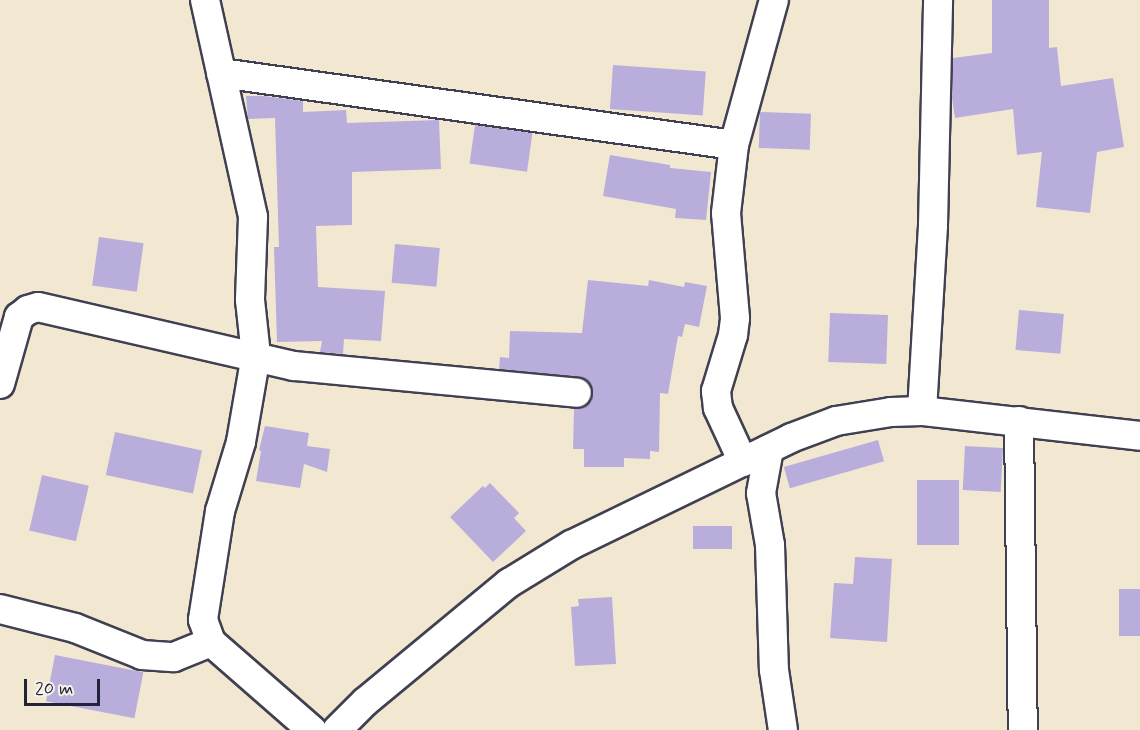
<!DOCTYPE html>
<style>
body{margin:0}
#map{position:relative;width:1140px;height:730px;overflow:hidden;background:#f2e8d1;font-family:Mynerve,sans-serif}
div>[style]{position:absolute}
.building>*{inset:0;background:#b9addb;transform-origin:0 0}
.roads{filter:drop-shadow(2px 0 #414052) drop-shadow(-2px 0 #414052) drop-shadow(0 2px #414052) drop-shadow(0 -2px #414052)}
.street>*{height:28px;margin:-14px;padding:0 14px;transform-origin:14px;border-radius:14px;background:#fff}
span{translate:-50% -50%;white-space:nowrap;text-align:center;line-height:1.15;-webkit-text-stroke:4.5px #f7f3e8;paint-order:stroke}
.scale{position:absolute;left:24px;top:679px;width:76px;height:27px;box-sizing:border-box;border:3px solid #22223b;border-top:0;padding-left:8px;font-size:18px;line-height:21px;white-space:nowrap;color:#22223b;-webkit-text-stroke:4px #f7f3e8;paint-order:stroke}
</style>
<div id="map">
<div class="building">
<i style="clip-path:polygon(992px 0,1049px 0,1049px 48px,1057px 47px,1061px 86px,1113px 78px,1124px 147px,1097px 152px,1090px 213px,1036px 207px,1042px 152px,1017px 155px,1013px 109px,955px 118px,952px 98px,953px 58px,992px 53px)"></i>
<i style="left:613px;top:65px;width:93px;height:44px;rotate:4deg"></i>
<i style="clip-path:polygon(246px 96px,264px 96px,303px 101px,303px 112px,346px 110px,347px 123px,439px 120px,441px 169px,352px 172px,352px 225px,316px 226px,318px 287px,385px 291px,381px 341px,344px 339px,343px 354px,320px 352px,322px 341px,277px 342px,274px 247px,279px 247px,275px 118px,248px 119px)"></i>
<i style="left:760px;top:112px;width:51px;height:36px;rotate:2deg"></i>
<i style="left:475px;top:125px;width:58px;height:39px;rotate:8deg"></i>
<i style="clip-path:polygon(610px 155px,670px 165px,670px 168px,711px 172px,706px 220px,675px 218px,676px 209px,603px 196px)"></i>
<i style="left:99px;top:237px;width:45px;height:49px;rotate:8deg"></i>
<i style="left:395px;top:244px;width:45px;height:39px;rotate:5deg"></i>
<i style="clip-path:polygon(588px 280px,648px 286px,649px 280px,684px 287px,685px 282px,707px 286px,699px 327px,685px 324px,682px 337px,678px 336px,668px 394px,660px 393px,659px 452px,650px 451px,650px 459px,624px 458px,624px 467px,584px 467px,584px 449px,573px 449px,574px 409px,584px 408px,593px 395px,592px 387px,587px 380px,579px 377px,499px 369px,500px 357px,509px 358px,510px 331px,582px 333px)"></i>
<i style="left:1019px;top:310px;width:45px;height:40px;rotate:5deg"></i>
<i style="left:830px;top:313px;width:58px;height:49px;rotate:2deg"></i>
<i style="clip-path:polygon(265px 426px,309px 433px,307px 446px,330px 449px,327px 472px,304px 464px,300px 488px,256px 481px,261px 451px,259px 450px)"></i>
<i style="left:115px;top:432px;width:89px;height:44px;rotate:12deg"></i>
<i style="left:878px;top:440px;width:22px;height:98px;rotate:74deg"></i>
<i style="left:965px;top:446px;width:38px;height:44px;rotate:3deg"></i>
<i style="left:42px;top:475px;width:48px;height:57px;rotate:13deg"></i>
<i style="left:917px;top:480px;width:42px;height:65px"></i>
<i style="clip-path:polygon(490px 483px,519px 513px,514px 518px,526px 531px,493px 562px,450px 517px,483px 486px,485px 488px)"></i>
<i style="left:732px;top:526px;width:23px;height:39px;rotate:90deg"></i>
<i style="clip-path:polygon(855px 557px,892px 559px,887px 642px,830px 638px,834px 583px,853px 584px)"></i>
<i style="left:1119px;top:589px;width:21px;height:47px"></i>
<i style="clip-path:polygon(612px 597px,616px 664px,575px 666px,571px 607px,579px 606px,578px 599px)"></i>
<i style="left:55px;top:655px;width:90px;height:47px;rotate:11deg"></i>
</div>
<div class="roads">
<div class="street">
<i style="left:205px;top:0;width:222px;rotate:77.5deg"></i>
<i style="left:253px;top:217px;width:83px;rotate:92.1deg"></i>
<i style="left:250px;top:300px;width:55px;rotate:83.8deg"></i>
<i style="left:256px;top:355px;width:88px;rotate:99.8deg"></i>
<i style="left:241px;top:442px;width:72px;rotate:106.9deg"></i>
<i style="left:220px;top:511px;width:110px;rotate:98.9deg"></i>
<i style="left:203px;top:620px;width:23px;rotate:70deg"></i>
<i style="left:211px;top:642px;width:134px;rotate:41.1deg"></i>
<i style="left:221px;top:73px;width:518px;rotate:7.99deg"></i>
<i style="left:0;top:384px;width:70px;rotate:-74.2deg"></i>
<i style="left:19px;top:317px;width:11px;rotate:-38deg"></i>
<i style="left:28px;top:310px;width:10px;rotate:-17deg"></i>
<i style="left:38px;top:307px;width:263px;rotate:13deg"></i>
<i style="left:294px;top:366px;width:284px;rotate:5.4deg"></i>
<i style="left:922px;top:411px;width:186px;rotate:-86.6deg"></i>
<i style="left:933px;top:225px;width:225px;rotate:-88.7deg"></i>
<i style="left:1019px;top:421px;width:309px;rotate:89.3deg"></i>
<i style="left:769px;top:449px;width:45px;rotate:100.3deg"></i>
<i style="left:761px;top:493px;width:53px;rotate:80.2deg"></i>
<i style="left:770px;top:545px;width:125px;rotate:88.2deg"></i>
<i style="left:774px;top:670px;width:61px;rotate:81.5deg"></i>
<i style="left:743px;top:462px;width:60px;rotate:-114.8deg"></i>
<i style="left:718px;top:408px;width:17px;rotate:-97deg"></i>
<i style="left:716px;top:391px;width:59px;rotate:-73.1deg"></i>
<i style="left:733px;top:335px;width:17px;rotate:-83deg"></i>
<i style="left:735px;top:318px;width:105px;rotate:-94.9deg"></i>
<i style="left:726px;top:213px;width:68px;rotate:-83.3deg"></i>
<i style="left:734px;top:145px;width:150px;rotate:-74.6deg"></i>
<i style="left:0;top:609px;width:77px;rotate:14.2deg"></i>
<i style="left:75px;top:628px;width:72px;rotate:21.9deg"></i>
<i style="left:142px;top:655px;width:32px;rotate:4deg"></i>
<i style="left:174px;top:657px;width:40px;rotate:-22deg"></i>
<i style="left:337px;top:730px;width:40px;rotate:-45deg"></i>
<i style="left:365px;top:702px;width:187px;rotate:-39.6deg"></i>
<i style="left:509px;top:583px;width:73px;rotate:-31.5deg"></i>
<i style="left:571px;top:545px;width:245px;rotate:-25.9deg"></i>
<i style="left:791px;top:438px;width:48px;rotate:-20.7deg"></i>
<i style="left:836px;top:421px;width:56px;rotate:-9.3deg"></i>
<i style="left:891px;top:412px;width:31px;rotate:-2deg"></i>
<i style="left:922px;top:411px;width:219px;rotate:6.5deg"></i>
</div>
</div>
<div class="scale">20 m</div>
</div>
